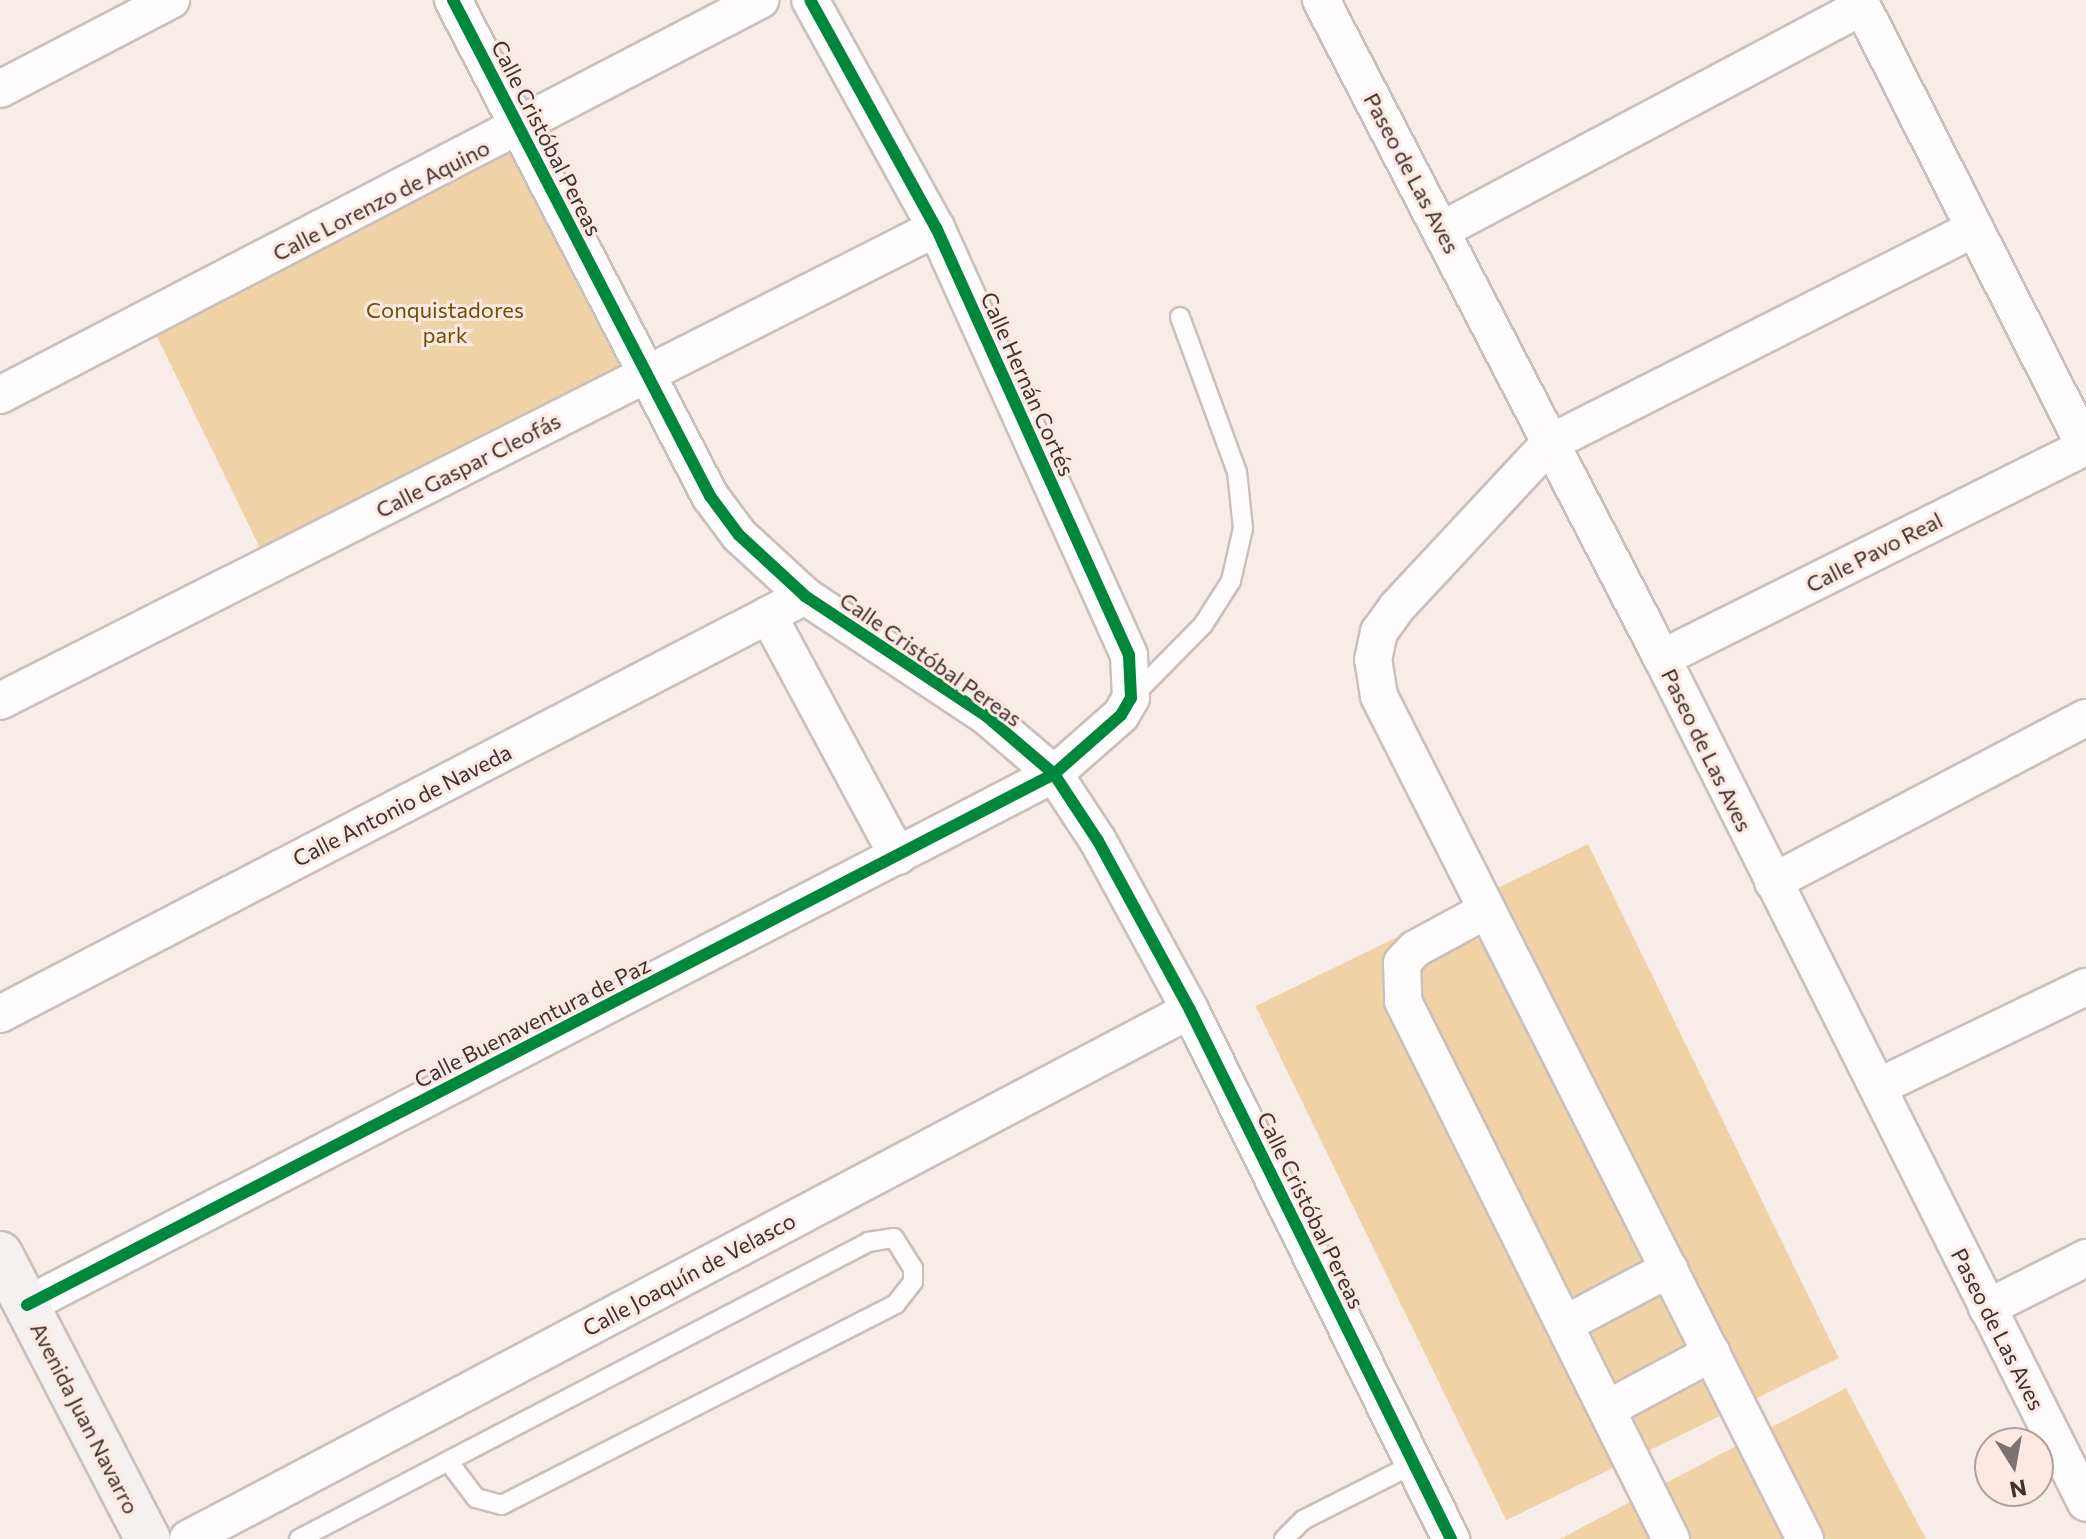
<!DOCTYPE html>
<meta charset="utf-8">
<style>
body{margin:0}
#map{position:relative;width:2086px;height:1539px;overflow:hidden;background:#f8ece8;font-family:Commissioner,sans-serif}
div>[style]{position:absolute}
.green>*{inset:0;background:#efd3a7;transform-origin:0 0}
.roads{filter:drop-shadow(2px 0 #cabfbc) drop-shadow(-2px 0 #cabfbc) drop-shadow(0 2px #cabfbc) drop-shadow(0 -2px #cabfbc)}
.service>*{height:18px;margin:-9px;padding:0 9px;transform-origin:9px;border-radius:9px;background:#fefcfc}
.minor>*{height:36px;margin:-18px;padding:0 18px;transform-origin:18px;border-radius:18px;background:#fefcfc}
.secondary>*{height:44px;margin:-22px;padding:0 22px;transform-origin:22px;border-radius:22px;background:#f5f1f0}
.cycleway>*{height:12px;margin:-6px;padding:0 6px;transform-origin:6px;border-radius:6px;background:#00873e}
span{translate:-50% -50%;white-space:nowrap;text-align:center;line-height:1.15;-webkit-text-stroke:6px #fee8e2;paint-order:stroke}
.street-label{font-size:22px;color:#3c322f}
.park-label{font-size:22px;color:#6e4f00}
.north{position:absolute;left:1974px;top:1427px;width:80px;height:80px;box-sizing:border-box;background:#fee8e2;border:2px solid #b09f9a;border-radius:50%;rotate:169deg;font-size:22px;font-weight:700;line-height:32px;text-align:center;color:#3c322f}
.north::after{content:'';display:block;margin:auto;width:28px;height:36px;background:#7e7370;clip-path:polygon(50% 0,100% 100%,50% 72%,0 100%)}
</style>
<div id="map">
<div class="green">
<i style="left:508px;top:137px;width:274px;height:403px;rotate:64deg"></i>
<i style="left:1588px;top:844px;width:572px;height:370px;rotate:64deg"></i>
<i style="clip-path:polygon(1846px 1388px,1926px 1539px,1560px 1539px)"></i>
</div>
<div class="roads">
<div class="service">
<i style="left:1133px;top:696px;width:100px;rotate:-45.4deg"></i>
<i style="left:1203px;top:625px;width:52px;rotate:-57.5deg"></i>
<i style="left:1231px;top:581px;width:54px;rotate:-77.2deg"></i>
<i style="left:1243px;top:528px;width:56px;rotate:-96.1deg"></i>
<i style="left:1237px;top:472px;width:165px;rotate:-110.2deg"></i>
<i style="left:299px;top:1539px;width:168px;rotate:-27.6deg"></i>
<i style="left:448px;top:1461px;width:474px;rotate:-27.5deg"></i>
<i style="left:868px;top:1242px;width:26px;rotate:-9deg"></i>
<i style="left:894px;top:1238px;width:36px;rotate:58deg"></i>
<i style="left:913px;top:1268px;width:14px;rotate:90deg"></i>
<i style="left:913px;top:1282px;width:28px;rotate:128deg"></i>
<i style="left:896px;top:1304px;width:442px;rotate:153deg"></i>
<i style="left:502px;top:1505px;width:27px;rotate:-165deg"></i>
<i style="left:476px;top:1498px;width:46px;rotate:-127.1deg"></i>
<i style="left:1284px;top:1539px;width:27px;rotate:-45deg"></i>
<i style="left:1303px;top:1520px;width:124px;rotate:-26.8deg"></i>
</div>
<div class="minor">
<i style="left:453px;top:0;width:559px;rotate:62.61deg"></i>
<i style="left:710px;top:496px;width:49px;rotate:53.4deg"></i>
<i style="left:739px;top:535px;width:90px;rotate:42.7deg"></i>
<i style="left:805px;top:596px;width:216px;rotate:33.5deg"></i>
<i style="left:985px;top:715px;width:91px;rotate:40.5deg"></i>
<i style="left:1054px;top:774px;width:80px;rotate:56.7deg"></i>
<i style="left:1098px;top:841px;width:192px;rotate:61.4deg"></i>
<i style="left:1190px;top:1010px;width:590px;rotate:63.74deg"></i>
<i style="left:1321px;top:0;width:741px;rotate:62.61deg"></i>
<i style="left:1662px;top:658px;width:945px;rotate:63.35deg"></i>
<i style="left:1859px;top:0;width:502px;rotate:63.13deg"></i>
<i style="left:0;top:89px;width:193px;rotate:-27.5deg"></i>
<i style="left:1442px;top:230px;width:476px;rotate:-28deg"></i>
<i style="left:0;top:395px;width:857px;rotate:-27.46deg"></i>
<i style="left:768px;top:615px;width:274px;rotate:61.7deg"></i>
<i style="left:1662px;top:658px;width:473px;rotate:-26.5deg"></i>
<i style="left:0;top:701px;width:1049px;rotate:-26.81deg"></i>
<i style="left:1773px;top:882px;width:353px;rotate:-27.7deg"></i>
<i style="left:1487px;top:910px;width:82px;rotate:151.6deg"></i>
<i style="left:1415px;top:949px;width:19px;rotate:133deg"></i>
<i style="left:1402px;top:963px;width:38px;rotate:88deg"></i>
<i style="left:1403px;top:1001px;width:601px;rotate:63.52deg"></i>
<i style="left:0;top:1014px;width:907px;rotate:-27.44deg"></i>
<i style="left:1878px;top:1087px;width:231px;rotate:-25.7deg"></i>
<i style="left:27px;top:1305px;width:1156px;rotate:-27.34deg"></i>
<i style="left:1054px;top:774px;width:89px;rotate:-41.4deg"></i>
<i style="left:1121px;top:715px;width:20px;rotate:-60deg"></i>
<i style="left:1131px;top:698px;width:43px;rotate:-92.7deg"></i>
<i style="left:1129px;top:655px;width:469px;rotate:-114.3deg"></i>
<i style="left:936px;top:228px;width:260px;rotate:-118.9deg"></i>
<i style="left:1987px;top:1308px;width:111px;rotate:-26.8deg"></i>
<i style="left:1565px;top:1324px;width:118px;rotate:-27.9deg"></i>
<i style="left:1607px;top:1409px;width:119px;rotate:-28.1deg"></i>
<i style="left:188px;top:1539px;width:1133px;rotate:-27.83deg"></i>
<i style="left:1805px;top:1539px;width:945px;rotate:-116.81deg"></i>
<i style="left:1379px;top:696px;width:36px;rotate:-99deg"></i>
<i style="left:1373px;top:660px;width:29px;rotate:-78deg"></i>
<i style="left:1379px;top:632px;width:31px;rotate:-54deg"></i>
<i style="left:1397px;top:607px;width:224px;rotate:-47deg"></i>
<i style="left:1550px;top:443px;width:476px;rotate:-26.8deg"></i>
</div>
<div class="secondary">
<i style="left:0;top:1254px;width:321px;rotate:62.6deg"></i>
</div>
</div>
<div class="cycleway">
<i style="left:453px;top:0;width:559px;rotate:62.61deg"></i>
<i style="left:710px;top:496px;width:49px;rotate:53.4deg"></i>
<i style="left:739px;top:535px;width:90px;rotate:42.7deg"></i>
<i style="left:805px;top:596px;width:216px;rotate:33.5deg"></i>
<i style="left:985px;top:715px;width:91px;rotate:40.5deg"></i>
<i style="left:1054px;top:774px;width:80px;rotate:56.7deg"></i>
<i style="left:1098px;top:841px;width:192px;rotate:61.4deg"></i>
<i style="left:1190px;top:1010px;width:590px;rotate:63.74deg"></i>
<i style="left:27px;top:1305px;width:1156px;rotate:-27.34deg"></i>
<i style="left:1054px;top:774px;width:89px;rotate:-41.4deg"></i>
<i style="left:1121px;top:715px;width:20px;rotate:-60deg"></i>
<i style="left:1131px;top:698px;width:43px;rotate:-92.7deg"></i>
<i style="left:1129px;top:655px;width:469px;rotate:-114.3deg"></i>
<i style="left:936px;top:228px;width:260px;rotate:-118.9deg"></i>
</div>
<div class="street-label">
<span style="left:547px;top:138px;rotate:63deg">Calle Cristóbal Pereas</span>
<span style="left:1412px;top:173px;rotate:62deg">Paseo de Las Aves</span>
<span style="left:381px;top:200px;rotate:-27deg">Calle Lorenzo de Aquino</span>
<span style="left:1028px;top:384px;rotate:66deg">Calle Hernán Cortés</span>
<span style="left:468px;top:465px;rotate:-27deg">Calle Gaspar Cleofás</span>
<span style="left:1874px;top:552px;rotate:-27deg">Calle Pavo Real</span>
<span style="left:931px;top:659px;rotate:35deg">Calle Cristóbal Pereas</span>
<span style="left:1707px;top:750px;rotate:64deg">Paseo de Las Aves</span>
<span style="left:402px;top:805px;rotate:-27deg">Calle Antonio de Naveda</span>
<span style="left:532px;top:1022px;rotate:-27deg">Calle Buenaventura de Paz</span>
<span style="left:1311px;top:1210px;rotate:64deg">Calle Cristóbal Pereas</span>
<span style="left:689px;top:1274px;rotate:-28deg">Calle Joaquín de Velasco</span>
<span style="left:1998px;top:1329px;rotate:63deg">Paseo de Las Aves</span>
<span style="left:85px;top:1418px;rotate:63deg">Avenida Juan Navarro</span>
</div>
<div class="park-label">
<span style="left:445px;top:322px">Conquistadores<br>park</span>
</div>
<div class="north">N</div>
</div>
